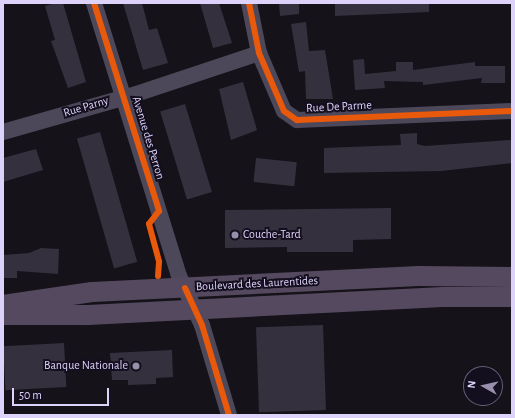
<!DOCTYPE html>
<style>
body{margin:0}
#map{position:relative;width:515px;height:418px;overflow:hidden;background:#15121a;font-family:"Alegreya Sans",sans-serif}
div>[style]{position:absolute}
.building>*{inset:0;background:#35303d;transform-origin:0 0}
.minor>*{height:16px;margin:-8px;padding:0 8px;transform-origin:8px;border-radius:8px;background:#4c485a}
.major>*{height:20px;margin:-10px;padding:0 10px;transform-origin:10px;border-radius:10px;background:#55495f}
.cycleway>*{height:6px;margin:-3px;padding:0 3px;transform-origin:3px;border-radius:3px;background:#e8590c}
.dots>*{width:11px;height:11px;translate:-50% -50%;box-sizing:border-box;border:2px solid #140f1e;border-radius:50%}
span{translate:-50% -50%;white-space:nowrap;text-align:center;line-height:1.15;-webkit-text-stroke:4px #140f1e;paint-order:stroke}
.street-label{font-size:12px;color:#ddd2fa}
.poi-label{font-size:12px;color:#ddd2fa}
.left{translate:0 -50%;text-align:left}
.right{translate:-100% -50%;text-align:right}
.frame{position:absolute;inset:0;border:4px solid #ddd2fa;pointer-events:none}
.north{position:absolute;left:463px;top:366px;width:40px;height:40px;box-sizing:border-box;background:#140f1e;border:1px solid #645d76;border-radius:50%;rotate:278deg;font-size:11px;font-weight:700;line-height:16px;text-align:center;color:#ddd2fa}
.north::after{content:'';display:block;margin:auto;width:14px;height:18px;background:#978fac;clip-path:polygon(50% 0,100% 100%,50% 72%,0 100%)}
.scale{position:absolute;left:12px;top:388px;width:97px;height:18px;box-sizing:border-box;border:2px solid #ddd2fa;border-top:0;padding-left:5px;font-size:12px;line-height:14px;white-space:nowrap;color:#ddd2fa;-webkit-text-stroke:3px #140f1e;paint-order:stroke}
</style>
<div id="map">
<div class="building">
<i style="clip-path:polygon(55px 3px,63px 3px,86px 82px,68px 88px,51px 41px,55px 40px,45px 6px)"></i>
<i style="clip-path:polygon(123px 3px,142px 3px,149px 30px,157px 28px,168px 63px,143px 70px)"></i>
<i style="clip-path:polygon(200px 3px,219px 3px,232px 43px,213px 48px)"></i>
<i style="clip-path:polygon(279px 3px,299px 3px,299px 14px,280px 16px)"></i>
<i style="clip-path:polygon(335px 3px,429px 3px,429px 12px,335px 16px)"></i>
<i style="clip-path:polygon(306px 22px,309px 51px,325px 50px,333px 99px,306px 99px,305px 71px,299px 72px,291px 24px)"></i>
<i style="clip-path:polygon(364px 59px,365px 74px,396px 71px,396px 62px,413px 62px,413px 70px,475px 62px,475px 66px,505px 66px,505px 83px,481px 83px,482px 78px,423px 85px,423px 82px,384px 81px,385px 88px,355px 90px,353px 60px)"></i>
<i style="clip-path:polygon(243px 82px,257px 130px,231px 140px,219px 89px)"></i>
<i style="left:185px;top:104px;width:92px;height:26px;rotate:73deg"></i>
<i style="left:100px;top:132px;width:135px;height:24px;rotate:74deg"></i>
<i style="clip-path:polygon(417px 133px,417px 144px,425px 146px,511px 140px,512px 163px,441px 171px,324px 173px,324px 148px,401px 145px,400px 134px)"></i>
<i style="clip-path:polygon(36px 149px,43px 170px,3px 182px,3px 158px)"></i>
<i style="left:256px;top:158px;width:41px;height:24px;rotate:6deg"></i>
<i style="clip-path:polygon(391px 208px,391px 239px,353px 240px,353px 252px,287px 252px,287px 247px,225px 248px,225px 210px)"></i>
<i style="clip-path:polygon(41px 248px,59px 249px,58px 274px,17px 271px,17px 278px,3px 278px,3px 255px,29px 253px)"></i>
<i style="left:323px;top:325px;width:85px;height:67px;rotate:88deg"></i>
<i style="left:64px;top:343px;width:44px;height:61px;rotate:87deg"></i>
<i style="clip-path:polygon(172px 350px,173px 377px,156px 378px,156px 384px,128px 385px,128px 380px,112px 380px,110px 353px)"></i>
</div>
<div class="minor">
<i style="left:94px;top:3px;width:286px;rotate:72.7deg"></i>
<i style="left:179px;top:276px;width:54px;rotate:64.9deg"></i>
<i style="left:202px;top:325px;width:94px;rotate:73.3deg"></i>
<i style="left:249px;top:3px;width:51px;rotate:78.7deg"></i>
<i style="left:259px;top:53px;width:63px;rotate:66.7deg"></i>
<i style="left:284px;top:111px;width:16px;rotate:35deg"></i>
<i style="left:297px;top:120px;width:215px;rotate:-2.4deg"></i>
<i style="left:3px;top:132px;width:138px;rotate:-15.9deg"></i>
<i style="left:136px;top:94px;width:130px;rotate:-18.4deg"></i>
</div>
<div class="major">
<i style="left:3px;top:305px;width:90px;rotate:-8.3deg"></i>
<i style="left:92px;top:292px;width:327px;rotate:-2.8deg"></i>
<i style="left:419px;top:276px;width:93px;rotate:0.6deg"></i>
<i style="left:3px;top:315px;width:85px"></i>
<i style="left:88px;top:315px;width:355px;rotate:-2.9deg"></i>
<i style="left:443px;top:297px;width:69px"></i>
</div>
<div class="cycleway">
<i style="left:94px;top:3px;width:218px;rotate:72.6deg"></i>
<i style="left:159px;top:211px;width:16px;rotate:128deg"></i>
<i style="left:149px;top:224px;width:39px;rotate:75deg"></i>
<i style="left:159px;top:262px;width:14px;rotate:94deg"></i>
<i style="left:249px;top:3px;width:51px;rotate:78.7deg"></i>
<i style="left:259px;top:53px;width:63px;rotate:66.7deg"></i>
<i style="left:284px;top:111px;width:16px;rotate:35deg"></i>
<i style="left:297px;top:120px;width:215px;rotate:-2.4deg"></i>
<i style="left:185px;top:288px;width:41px;rotate:65.3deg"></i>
<i style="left:202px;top:325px;width:94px;rotate:73.3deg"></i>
</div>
<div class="dots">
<i style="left:235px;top:235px;background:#978fac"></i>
<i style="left:136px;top:366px;background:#978fac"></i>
</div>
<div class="street-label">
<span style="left:86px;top:107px;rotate:-17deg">Rue Parny</span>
<span style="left:339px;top:107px;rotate:-3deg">Rue De Parme</span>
<span style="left:148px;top:138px;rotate:73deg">Avenue des Perron</span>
<span style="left:257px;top:284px;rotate:-3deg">Boulevard des Laurentides</span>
</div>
<div class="poi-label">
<span class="left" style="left:243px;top:235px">Couche-Tard</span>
<span class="right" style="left:128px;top:366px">Banque Nationale</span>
</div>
<div class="frame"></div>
<div class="north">N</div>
<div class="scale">50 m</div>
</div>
